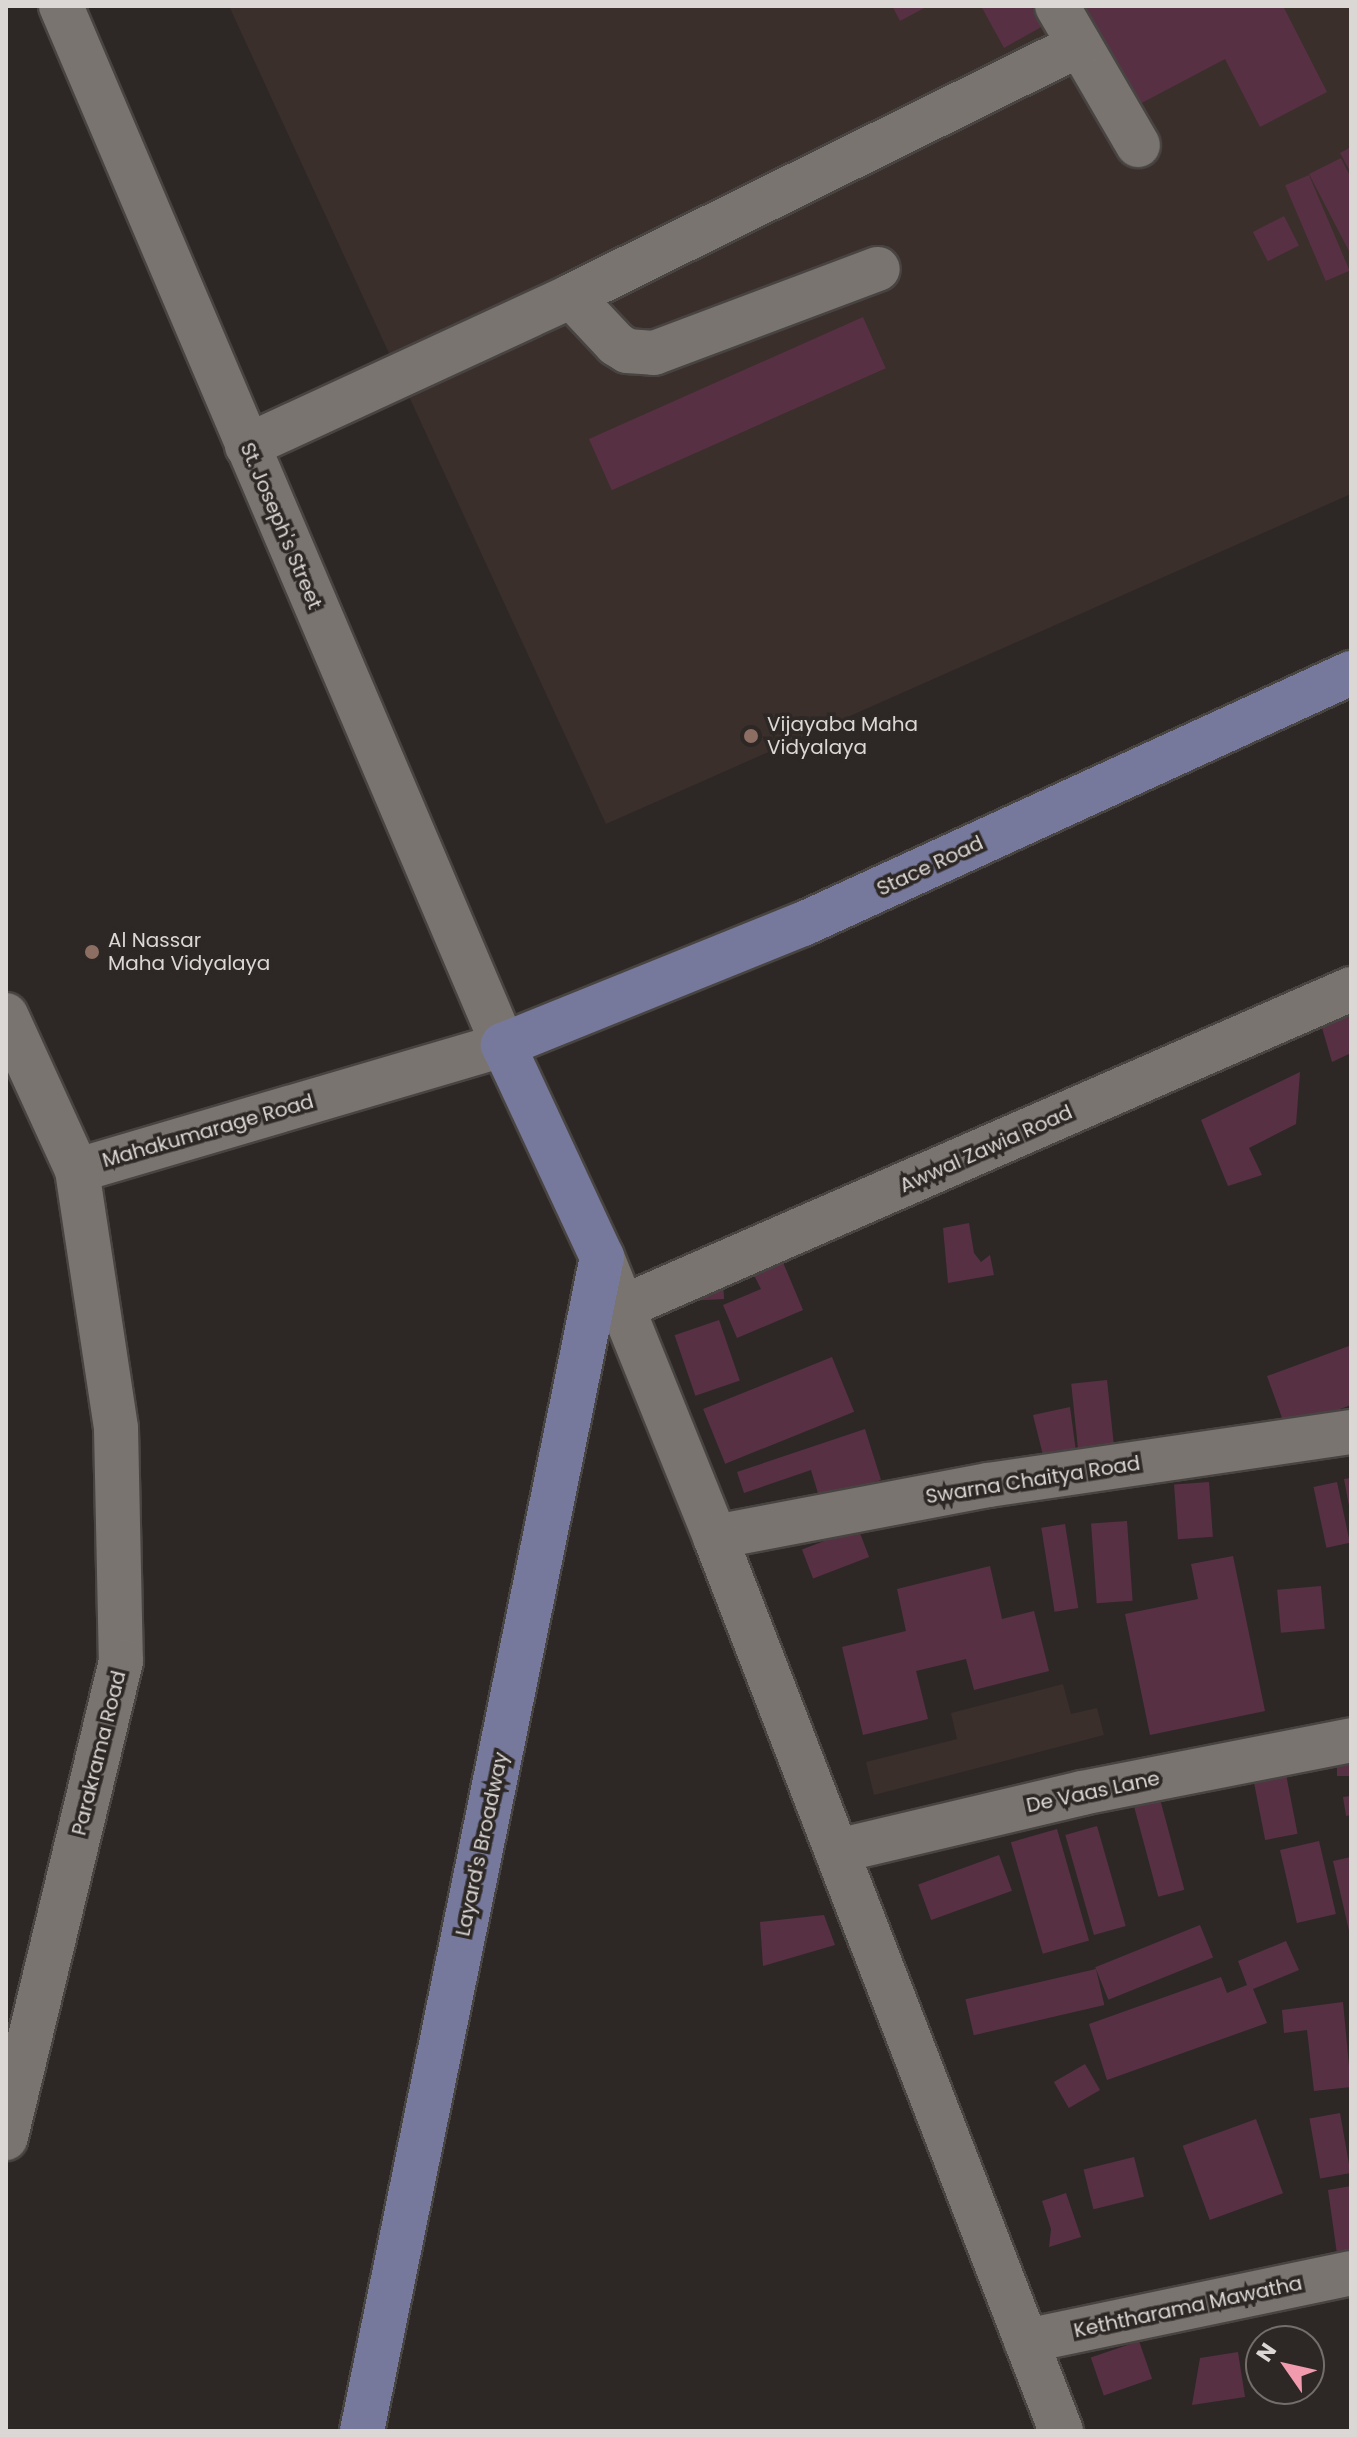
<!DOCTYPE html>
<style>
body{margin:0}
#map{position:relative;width:1357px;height:2437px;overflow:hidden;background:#2d2825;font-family:Poppins,sans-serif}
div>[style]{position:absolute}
.built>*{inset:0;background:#3a2f2a}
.building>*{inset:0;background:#583043;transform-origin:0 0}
.roads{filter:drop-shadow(2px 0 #484442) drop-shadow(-2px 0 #484442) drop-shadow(0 2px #484442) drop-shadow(0 -2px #484442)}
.street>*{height:44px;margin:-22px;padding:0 22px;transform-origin:22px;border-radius:22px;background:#7a7470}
.secondary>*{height:44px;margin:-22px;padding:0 22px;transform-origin:22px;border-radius:22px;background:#7a7470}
.primary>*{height:44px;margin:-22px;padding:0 22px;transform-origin:22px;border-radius:22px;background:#76799c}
.dots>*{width:22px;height:22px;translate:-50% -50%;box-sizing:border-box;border:4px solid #2d2825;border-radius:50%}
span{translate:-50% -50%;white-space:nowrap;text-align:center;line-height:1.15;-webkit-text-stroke:7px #2d2825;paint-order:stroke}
.street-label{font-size:20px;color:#dbd7d5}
.poi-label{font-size:20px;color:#dbd7d5}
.left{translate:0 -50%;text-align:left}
.frame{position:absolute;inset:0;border:8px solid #dbd7d5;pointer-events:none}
.north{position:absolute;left:1245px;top:2325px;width:80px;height:80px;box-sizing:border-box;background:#2d2825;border:2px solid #736e6b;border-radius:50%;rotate:304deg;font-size:22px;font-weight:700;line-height:32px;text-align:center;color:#dbd7d5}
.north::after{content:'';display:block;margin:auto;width:28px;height:36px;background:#f29aae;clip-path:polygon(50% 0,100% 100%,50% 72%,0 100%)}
</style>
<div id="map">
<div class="built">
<i style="clip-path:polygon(229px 6px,1351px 6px,1351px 494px,606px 824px)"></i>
<i style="clip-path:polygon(1063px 1684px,1071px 1714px,1097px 1708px,1104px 1735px,874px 1795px,866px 1762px,957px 1739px,951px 1713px)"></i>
</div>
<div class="building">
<i style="clip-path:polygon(892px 6px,928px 6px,900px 21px)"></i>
<i style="clip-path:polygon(981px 6px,1031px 6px,1043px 26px,1004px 48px)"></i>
<i style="clip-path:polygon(1085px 6px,1283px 6px,1327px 92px,1260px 127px,1225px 59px,1136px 106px)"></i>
<i style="clip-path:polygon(1351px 147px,1351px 173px,1340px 153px)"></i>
<i style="clip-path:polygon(1341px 158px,1351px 178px,1351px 255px,1309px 174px)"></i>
<i style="left:1309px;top:175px;width:104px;height:26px;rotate:67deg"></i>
<i style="left:1284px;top:216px;width:33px;height:35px;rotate:63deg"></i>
<i style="left:863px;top:317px;width:56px;height:300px;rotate:66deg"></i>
<i style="clip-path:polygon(1351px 997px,1351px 1053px,1332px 1062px,1318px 1014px)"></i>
<i style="clip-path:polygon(1300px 1072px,1296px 1124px,1249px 1148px,1262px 1175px,1228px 1186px,1201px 1120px)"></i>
<i style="clip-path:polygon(969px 1223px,974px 1253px,981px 1262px,990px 1255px,994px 1275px,948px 1283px,943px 1228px)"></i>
<i style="clip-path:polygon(782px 1260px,803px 1310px,737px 1338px,723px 1305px,761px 1289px,753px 1273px)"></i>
<i style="left:723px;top:1279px;width:20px;height:72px;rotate:87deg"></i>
<i style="left:719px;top:1320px;width:64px;height:47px;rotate:71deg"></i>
<i style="clip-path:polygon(1349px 1346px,1351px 1405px,1286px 1429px,1267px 1376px)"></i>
<i style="left:832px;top:1357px;width:59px;height:139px;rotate:68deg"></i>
<i style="left:1107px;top:1380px;width:81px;height:36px;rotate:84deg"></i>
<i style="clip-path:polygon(1070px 1407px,1077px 1459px,1045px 1463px,1033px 1415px)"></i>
<i style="clip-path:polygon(865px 1429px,881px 1480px,820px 1500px,811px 1470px,744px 1493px,737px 1472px)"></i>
<i style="clip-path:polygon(1351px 1478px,1351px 1506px,1349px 1506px,1344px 1479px)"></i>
<i style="left:1209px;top:1482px;width:55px;height:35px;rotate:86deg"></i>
<i style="left:1337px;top:1482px;width:62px;height:24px;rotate:78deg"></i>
<i style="left:1127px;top:1521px;width:80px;height:36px;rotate:86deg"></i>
<i style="left:1065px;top:1524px;width:85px;height:24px;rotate:81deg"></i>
<i style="left:858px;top:1528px;width:31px;height:60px;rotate:69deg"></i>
<i style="clip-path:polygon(1233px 1556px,1265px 1711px,1150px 1735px,1125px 1614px,1198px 1599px,1191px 1564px)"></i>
<i style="clip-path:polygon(990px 1566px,1002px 1619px,1034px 1611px,1049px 1671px,974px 1690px,966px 1659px,916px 1671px,928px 1719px,863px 1735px,842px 1647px,906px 1631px,897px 1589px)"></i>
<i style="left:1321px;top:1586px;width:43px;height:44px;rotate:85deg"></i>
<i style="left:1351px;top:1745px;width:31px;height:14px;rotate:90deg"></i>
<i style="left:1284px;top:1764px;width:71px;height:33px;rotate:79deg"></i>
<i style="clip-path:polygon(1351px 1796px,1351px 1815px,1346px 1816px,1343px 1797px)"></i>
<i style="left:1160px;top:1799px;width:94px;height:27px;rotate:75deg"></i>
<i style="left:1097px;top:1826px;width:104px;height:33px;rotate:74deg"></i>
<i style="left:1057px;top:1829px;width:116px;height:48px;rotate:74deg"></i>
<i style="left:1319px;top:1841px;width:75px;height:40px;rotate:77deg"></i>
<i style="left:999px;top:1855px;width:38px;height:86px;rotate:70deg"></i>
<i style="clip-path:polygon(1351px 1857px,1351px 1934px,1350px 1935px,1333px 1861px)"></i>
<i style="clip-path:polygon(824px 1915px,835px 1945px,763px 1966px,760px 1922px)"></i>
<i style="left:1200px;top:1925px;width:35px;height:113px;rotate:68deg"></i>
<i style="clip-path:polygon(1286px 1941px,1299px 1970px,1253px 1989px,1267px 2023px,1107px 2080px,1089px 2024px,1221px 1977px,1227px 1993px,1247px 1985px,1238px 1961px)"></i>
<i style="left:1096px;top:1969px;width:37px;height:134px;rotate:77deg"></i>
<i style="clip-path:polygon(1343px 2002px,1351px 2087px,1314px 2091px,1307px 2030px,1284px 2033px,1282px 2010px)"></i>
<i style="left:1085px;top:2064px;width:30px;height:36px;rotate:60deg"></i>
<i style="left:1340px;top:2113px;width:61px;height:31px;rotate:80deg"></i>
<i style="left:1256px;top:2119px;width:79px;height:78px;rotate:70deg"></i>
<i style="left:1134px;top:2157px;width:41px;height:52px;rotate:76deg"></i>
<i style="clip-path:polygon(1351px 2186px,1351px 2259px,1338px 2261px,1328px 2190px)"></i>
<i style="clip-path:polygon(1066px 2193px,1081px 2237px,1049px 2247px,1051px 2229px,1042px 2201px)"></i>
<i style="left:1139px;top:2341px;width:40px;height:51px;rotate:71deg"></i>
<i style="clip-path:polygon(1238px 2352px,1245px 2397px,1192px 2405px,1200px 2358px)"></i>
</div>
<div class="roads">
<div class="street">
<i style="left:1057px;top:6px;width:161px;rotate:59.8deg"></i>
<i style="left:571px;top:296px;width:66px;rotate:46.8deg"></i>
<i style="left:616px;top:344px;width:13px;rotate:32deg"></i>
<i style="left:627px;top:351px;width:27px;rotate:4deg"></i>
<i style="left:654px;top:353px;width:239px;rotate:-20.6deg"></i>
<i style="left:247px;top:446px;width:357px;rotate:-24.8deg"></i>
<i style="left:571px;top:296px;width:567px;rotate:-26.29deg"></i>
<i style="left:715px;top:1537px;width:278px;rotate:-10.8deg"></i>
<i style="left:988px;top:1485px;width:367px;rotate:-8.3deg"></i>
<i style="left:837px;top:1851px;width:252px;rotate:-13.3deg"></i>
<i style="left:1082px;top:1793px;width:274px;rotate:-11.1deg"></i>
<i style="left:1026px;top:2341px;width:332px;rotate:-11.8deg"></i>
</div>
<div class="secondary">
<i style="left:61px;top:6px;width:1129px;rotate:66.95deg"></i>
<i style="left:503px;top:1045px;width:444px;rotate:163.6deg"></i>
<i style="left:6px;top:1015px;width:170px;rotate:65.4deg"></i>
<i style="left:77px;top:1170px;width:261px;rotate:81.4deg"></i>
<i style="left:116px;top:1428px;width:233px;rotate:88.8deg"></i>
<i style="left:121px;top:1661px;width:491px;rotate:103.6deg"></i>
<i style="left:602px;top:1257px;width:302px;rotate:68deg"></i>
<i style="left:715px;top:1537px;width:959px;rotate:68.84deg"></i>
<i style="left:621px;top:1308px;width:797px;rotate:-23.6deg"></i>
</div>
<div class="primary">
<i style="left:362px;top:2431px;width:1198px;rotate:-78.45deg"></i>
<i style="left:602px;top:1257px;width:234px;rotate:-115deg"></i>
<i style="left:503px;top:1045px;width:323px;rotate:-22deg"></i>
<i style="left:803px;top:924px;width:603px;rotate:-24.61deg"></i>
</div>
</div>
<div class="dots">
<i style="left:751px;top:736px;background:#8d6e63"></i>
<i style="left:92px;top:952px;background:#8d6e63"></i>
</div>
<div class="street-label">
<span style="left:281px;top:526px;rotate:67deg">St. Joseph's Street</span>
<span style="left:930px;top:866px;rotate:-25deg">Stace Road</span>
<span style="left:208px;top:1131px;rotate:-16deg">Mahakumarage Road</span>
<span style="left:986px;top:1149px;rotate:-24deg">Awwal Zawia Road</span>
<span style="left:1033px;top:1480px;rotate:-9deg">Swarna Chaitya Road</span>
<span style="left:99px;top:1753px;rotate:-76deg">Parakrama Road</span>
<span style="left:1093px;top:1792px;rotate:-12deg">De Vaas Lane</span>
<span style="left:482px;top:1844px;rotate:-78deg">Layard's Broadway</span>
<span style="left:1188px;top:2307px;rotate:-12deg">Keththarama Mawatha</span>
</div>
<div class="poi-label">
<span class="left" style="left:767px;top:736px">Vijayaba Maha<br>Vidyalaya</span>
<span class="left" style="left:108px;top:952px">Al Nassar<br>Maha Vidyalaya</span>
</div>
<div class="frame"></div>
<div class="north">N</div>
</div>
